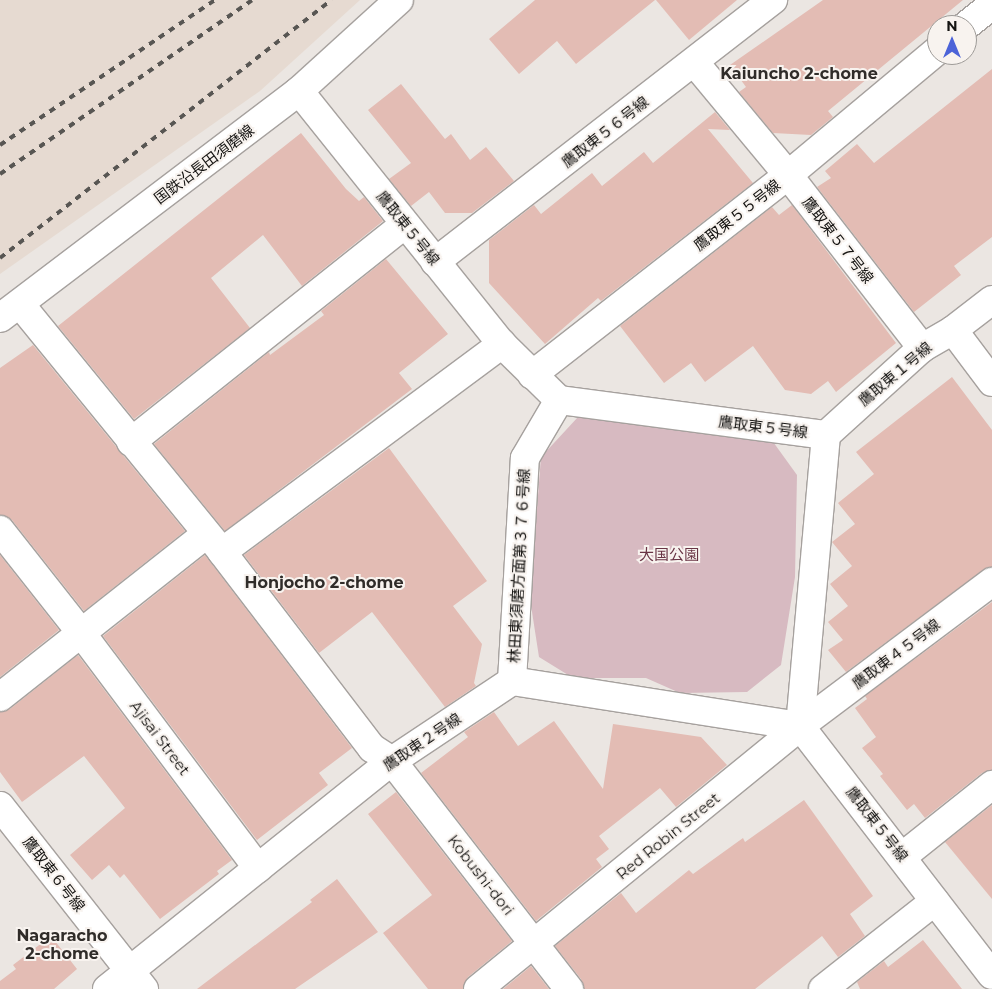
<!DOCTYPE html>
<meta charset="utf-8">
<style>
body{margin:0}
#map{position:relative;width:992px;height:989px;overflow:hidden;background:#ebe6e2;font-family:Montserrat,"Noto Sans JP",sans-serif}
div>[style]{position:absolute}
.built>*{inset:0;background:#e6dad1}
.green>*{inset:0;background:#d7bac1}
.building>*{inset:0;background:#e3bcb4}
.roads{filter:drop-shadow(1px 0 #a6a19e) drop-shadow(-1px 0 #a6a19e) drop-shadow(0 1px #a6a19e) drop-shadow(0 -1px #a6a19e)}
.minor>*{height:28px;margin:-14px;padding:0 14px;transform-origin:14px;border-radius:14px;background:#fff}
.rail>*{height:4px;margin-top:-2px;transform-origin:0;background:repeating-linear-gradient(90deg,#585653 0 6px,transparent 0 12px)}
span{translate:-50% -50%;white-space:nowrap;text-align:center;line-height:1.15;-webkit-text-stroke:4px #f8f3ef;paint-order:stroke}
.street-label{font-size:15px;color:#151412}
.park-label{font-size:15px;color:#693545}
.neighbourhood-label{font-size:16px;color:#302c29;font-weight:700}
.north{position:absolute;left:927px;top:15px;width:50px;height:50px;box-sizing:border-box;background:#f8f3ef;border:1px solid #9d9a97;border-radius:50%;rotate:0deg;font-size:14px;font-weight:700;line-height:20px;text-align:center;color:#151412}
.north::after{content:'';display:block;margin:auto;width:18px;height:22px;background:#4c63d8;clip-path:polygon(50% 0,100% 100%,50% 72%,0 100%)}
</style>
<div id="map">
<div class="built">
<i style="clip-path:polygon(0 0,360px 0,260px 91px,0 274px)"></i>
</div>
<div class="green">
<i style="clip-path:polygon(578px 417px,771px 439px,797px 475px,795px 577px,781px 665px,747px 692px,680px 693px,646px 678px,573px 678px,539px 657px,530px 599px,541px 457px)"></i>
</div>
<div class="building">
<i style="clip-path:polygon(535px 0,655px 0,576px 64px,557px 41px,519px 74px,489px 39px)"></i>
<i style="clip-path:polygon(656px 0,737px 0,689px 40px)"></i>
<i style="clip-path:polygon(823px 0,963px 0,828px 111px,833px 117px,811px 135px,773px 133px,739px 92px,746px 87px,730px 65px)"></i>
<i style="clip-path:polygon(992px 69px,992px 237px,954px 266px,961px 275px,914px 312px,817px 187px,831px 178px,825px 171px,857px 144px,874px 163px)"></i>
<i style="clip-path:polygon(401px 84px,445px 139px,451px 134px,470px 160px,486px 147px,514px 181px,472px 213px,445px 213px,429px 192px,411px 206px,389px 179px,411px 163px,368px 110px)"></i>
<i style="clip-path:polygon(715px 112px,730px 130px,708px 129px,753px 183px,601px 301px,598px 298px,545px 344px,489px 283px,489px 240px,534px 205px,541px 214px,592px 173px,602px 186px,644px 152px,653px 163px)"></i>
<i style="clip-path:polygon(301px 133px,346px 189px,359px 201px,364px 197px,383px 221px,302px 286px,263px 235px,211px 278px,250px 328px,134px 419px,58px 326px)"></i>
<i style="clip-path:polygon(792px 205px,896px 343px,836px 392px,828px 381px,811px 394px,785px 390px,753px 346px,705px 382px,691px 363px,664px 383px,620px 326px,772px 207px,779px 215px)"></i>
<i style="clip-path:polygon(386px 259px,448px 334px,399px 373px,412px 389px,225px 531px,154px 444px,269px 352px,270px 355px,324px 315px,321px 311px)"></i>
<i style="clip-path:polygon(33px 345px,185px 531px,84px 611px,12px 520px,0 515px,0 368px)"></i>
<i style="clip-path:polygon(952px 377px,992px 430px,992px 567px,983px 570px,846px 672px,828px 650px,843px 640px,828px 622px,848px 606px,830px 584px,852px 566px,832px 542px,855px 524px,838px 503px,874px 474px,856px 452px)"></i>
<i style="clip-path:polygon(389px 448px,487px 581px,453px 606px,482px 644px,474px 683px,476px 686px,445px 707px,372px 612px,319px 653px,244px 555px)"></i>
<i style="clip-path:polygon(0 555px,59px 630px,0 677px)"></i>
<i style="clip-path:polygon(205px 555px,352px 748px,319px 773px,328px 785px,257px 840px,103px 636px)"></i>
<i style="clip-path:polygon(992px 602px,992px 770px,982px 773px,925px 818px,914px 804px,907px 810px,880px 776px,883px 774px,862px 748px,876px 737px,855px 708px,867px 699px,865px 696px)"></i>
<i style="clip-path:polygon(78px 655px,232px 860px,217px 871px,219px 874px,160px 919px,124px 874px,120px 878px,109px 865px,92px 880px,70px 855px,125px 808px,84px 756px,22px 802px,0 772px,0 712px,10px 709px)"></i>
<i style="clip-path:polygon(494px 712px,518px 746px,554px 721px,603px 789px,613px 724px,701px 737px,727px 765px,676px 807px,660px 788px,599px 836px,609px 849px,596px 859px,602px 867px,536px 921px,421px 773px,468px 737px,464px 732px)"></i>
<i style="clip-path:polygon(396px 792px,512px 941px,468px 977px,463px 989px,428px 989px,383px 933px,432px 895px,368px 814px)"></i>
<i style="clip-path:polygon(804px 800px,873px 896px,850px 914px,865px 936px,838px 957px,822px 936px,755px 989px,584px 989px,581px 979px,555px 946px,621px 893px,636px 913px,689px 870px,693px 874px,743px 838px,745px 842px)"></i>
<i style="clip-path:polygon(992px 805px,992px 899px,945px 842px)"></i>
<i style="clip-path:polygon(337px 879px,378px 932px,295px 989px,197px 989px,312px 902px,310px 900px)"></i>
<i style="clip-path:polygon(51px 936px,77px 969px,54px 989px,0 989px,0 981px,16px 969px,13px 965px)"></i>
<i style="clip-path:polygon(923px 940px,962px 989px,860px 989px,857px 982px,884px 961px,888px 967px)"></i>
<i style="clip-path:polygon(531px 966px,549px 989px,503px 989px)"></i>
</div>
<div class="roads">
<div class="minor">
<i style="left:967px;top:25px;width:32px;rotate:-39deg"></i>
<i style="left:695px;top:63px;width:146px;rotate:50.3deg"></i>
<i style="left:788px;top:175px;width:219px;rotate:52.2deg"></i>
<i style="left:299px;top:91px;width:324px;rotate:51.3deg"></i>
<i style="left:502px;top:344px;width:80px;rotate:44.5deg"></i>
<i style="left:559px;top:400px;width:269px;rotate:7.5deg"></i>
<i style="left:826px;top:435px;width:292px;rotate:95.1deg"></i>
<i style="left:800px;top:726px;width:314px;rotate:52.4deg"></i>
<i style="left:435px;top:262px;width:428px;rotate:-37.8deg"></i>
<i style="left:20px;top:304px;width:320px;rotate:50.8deg"></i>
<i style="left:222px;top:552px;width:247px;rotate:52.6deg"></i>
<i style="left:372px;top:748px;width:24px;rotate:33deg"></i>
<i style="left:392px;top:761px;width:289px;rotate:52.2deg"></i>
<i style="left:0;top:318px;width:375px;rotate:-37.2deg"></i>
<i style="left:299px;top:91px;width:135px;rotate:-42.3deg"></i>
<i style="left:953px;top:330px;width:65px;rotate:53.1deg"></i>
<i style="left:532px;top:375px;width:325px;rotate:-38deg"></i>
<i style="left:788px;top:175px;width:194px;rotate:-39.8deg"></i>
<i style="left:826px;top:435px;width:130px;rotate:-42.2deg"></i>
<i style="left:922px;top:348px;width:36px;rotate:-30deg"></i>
<i style="left:953px;top:330px;width:49px;rotate:-37.6deg"></i>
<i style="left:131px;top:442px;width:350px;rotate:-38.5deg"></i>
<i style="left:0;top:530px;width:132px;rotate:51.7deg"></i>
<i style="left:82px;top:634px;width:293px;rotate:53.1deg"></i>
<i style="left:222px;top:552px;width:349px;rotate:-36.6deg"></i>
<i style="left:512px;top:681px;width:223px;rotate:-86.7deg"></i>
<i style="left:525px;top:458px;width:67px;rotate:-59.6deg"></i>
<i style="left:0;top:697px;width:261px;rotate:-38.3deg"></i>
<i style="left:0;top:806px;width:233px;rotate:51.8deg"></i>
<i style="left:903px;top:856px;width:114px;rotate:-38.6deg"></i>
<i style="left:107px;top:989px;width:365px;rotate:-38.7deg"></i>
<i style="left:392px;top:761px;width:144px;rotate:-33.7deg"></i>
<i style="left:512px;top:681px;width:291px;rotate:8.9deg"></i>
<i style="left:478px;top:989px;width:416px;rotate:-39.2deg"></i>
<i style="left:800px;top:726px;width:240px;rotate:-36.9deg"></i>
<i style="left:823px;top:989px;width:142px;rotate:-38.2deg"></i>
</div>
</div>
<div class="rail">
<i style="left:0;top:145px;width:259px;rotate:-34deg"></i>
<i style="left:0;top:174px;width:306px;rotate:-34.6deg"></i>
<i style="left:0;top:258px;width:420px;rotate:-37.9deg"></i>
</div>
<div class="street-label">
<span style="left:605px;top:132px;rotate:-38deg">鷹取東５６号線</span>
<span style="left:204px;top:164px;rotate:-37deg">国鉄沿長田須磨線</span>
<span style="left:737px;top:215px;rotate:-38deg">鷹取東５５号線</span>
<span style="left:408px;top:228px;rotate:51deg">鷹取東５号線</span>
<span style="left:838px;top:240px;rotate:52deg">鷹取東５７号線</span>
<span style="left:895px;top:374px;rotate:-40deg">鷹取東１号線</span>
<span style="left:763px;top:427px;rotate:7deg">鷹取東５号線</span>
<span style="left:519px;top:566px;rotate:-87deg">林田東須磨方面第３７６号線</span>
<span style="left:896px;top:654px;rotate:-37deg">鷹取東４５号線</span>
<span style="left:160px;top:738px;rotate:53deg">Ajisai Street</span>
<span style="left:422px;top:742px;rotate:-34deg">鷹取東２号線</span>
<span style="left:877px;top:824px;rotate:52deg">鷹取東５号線</span>
<span style="left:668px;top:836px;rotate:-39deg">Red Robin Street</span>
<span style="left:54px;top:874px;rotate:52deg">鷹取東６号線</span>
<span style="left:481px;top:875px;rotate:52deg">Kobushi-dori</span>
</div>
<div class="park-label">
<span style="left:669px;top:555px">大国公園</span>
</div>
<div class="neighbourhood-label">
<span style="left:799px;top:74px">Kaiuncho 2-chome</span>
<span style="left:324px;top:583px">Honjocho 2-chome</span>
<span style="left:62px;top:945px">Nagaracho<br>2-chome</span>
</div>
<div class="north">N</div>
</div>
